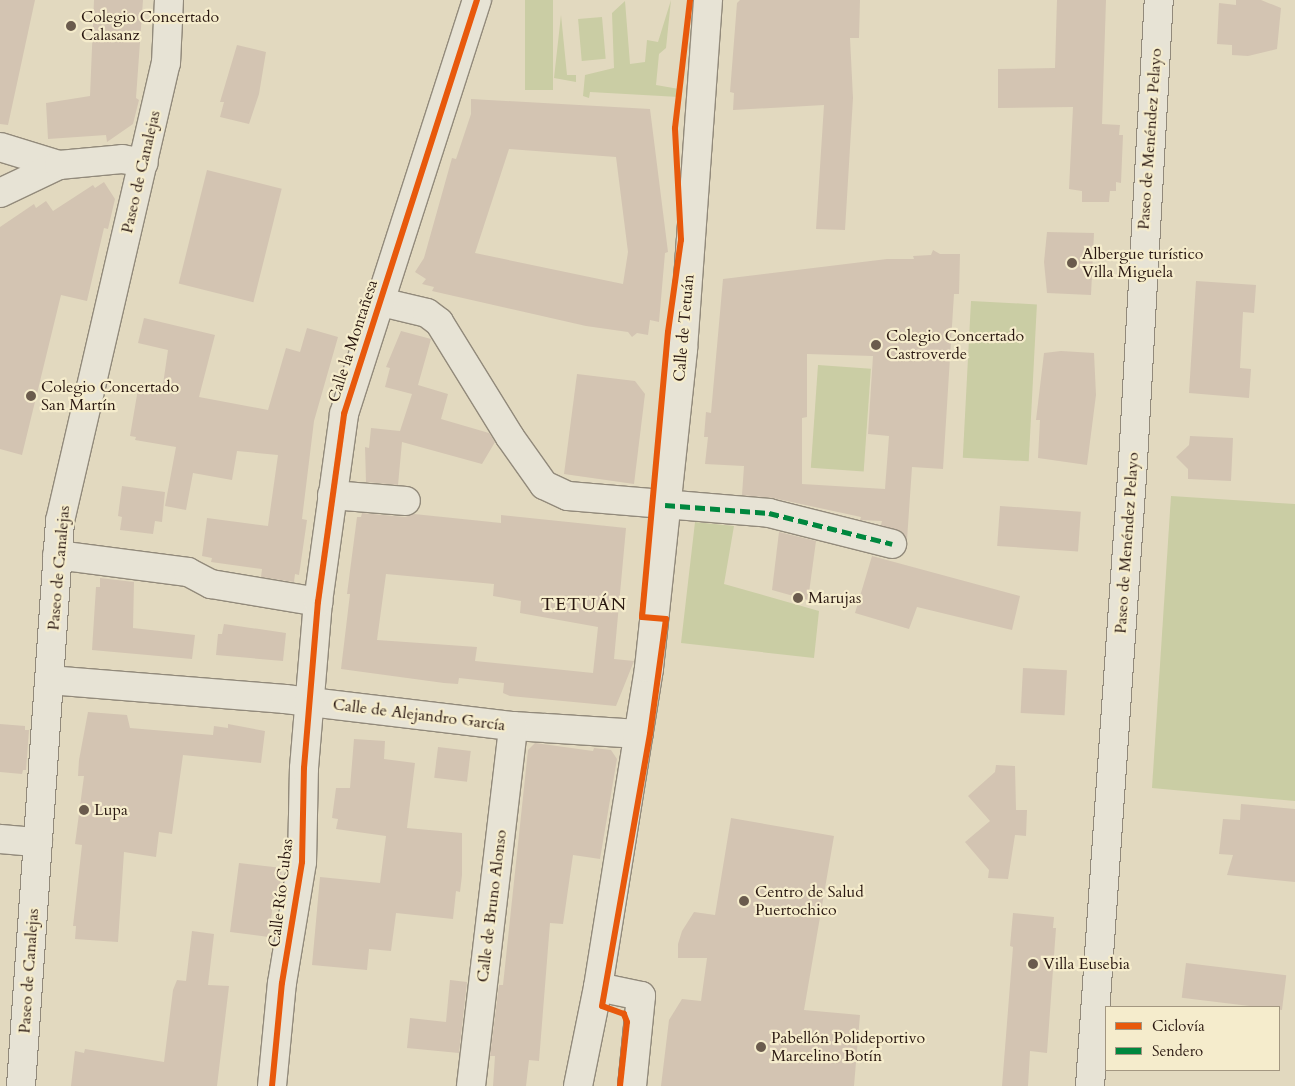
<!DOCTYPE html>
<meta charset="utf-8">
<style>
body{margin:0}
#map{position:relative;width:1295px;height:1086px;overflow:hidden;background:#e2d9bf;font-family:Cardo,serif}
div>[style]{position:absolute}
.green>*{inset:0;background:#cacda4;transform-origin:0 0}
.building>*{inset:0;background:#d3c4b2;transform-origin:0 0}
.roads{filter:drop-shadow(1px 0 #928a7b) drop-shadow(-1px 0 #928a7b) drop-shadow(0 1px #928a7b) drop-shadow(0 -1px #928a7b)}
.minor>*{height:28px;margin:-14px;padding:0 14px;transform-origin:14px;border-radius:14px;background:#e7e3d5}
.quiet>*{height:5px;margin-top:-2.5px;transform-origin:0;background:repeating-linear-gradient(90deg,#00873e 0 10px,transparent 0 15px)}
.cycleway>*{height:6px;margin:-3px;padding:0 3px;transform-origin:3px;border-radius:3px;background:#e8590c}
.dots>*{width:14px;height:14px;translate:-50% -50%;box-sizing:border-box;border:2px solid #f5eccc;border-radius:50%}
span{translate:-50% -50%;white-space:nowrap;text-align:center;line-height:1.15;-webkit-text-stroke:4.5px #f5eccc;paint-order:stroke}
.poi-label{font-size:16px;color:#291710}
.left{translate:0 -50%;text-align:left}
.street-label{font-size:16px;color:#291710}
.neighbourhood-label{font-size:18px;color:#291710;letter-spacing:1px}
.legend{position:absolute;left:1105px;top:1006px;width:175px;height:65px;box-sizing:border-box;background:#f5eccc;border:1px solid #a39781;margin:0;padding:6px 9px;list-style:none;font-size:15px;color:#291710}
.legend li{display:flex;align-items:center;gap:10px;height:25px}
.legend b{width:25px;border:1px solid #a39781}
</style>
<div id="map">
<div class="green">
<i style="left:525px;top:0;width:28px;height:90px"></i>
<i style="clip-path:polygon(671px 0,666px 48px,659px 54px,656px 85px,679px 89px,679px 97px,590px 92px,589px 98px,583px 96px,585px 75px,614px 68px,612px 13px,625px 1px,630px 64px,645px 62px,647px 40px,658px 42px)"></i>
<i style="clip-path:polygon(561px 15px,567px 75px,576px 75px,576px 82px,554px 78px)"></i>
<i style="left:602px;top:17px;width:42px;height:24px;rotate:85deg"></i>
<i style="left:971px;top:301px;width:66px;height:157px;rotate:3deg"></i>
<i style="left:818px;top:365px;width:53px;height:103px;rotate:4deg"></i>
<i style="clip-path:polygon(1171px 496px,1295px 504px,1295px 801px,1152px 788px)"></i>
<i style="clip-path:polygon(695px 522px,734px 526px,724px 584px,819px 611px,814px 658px,681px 643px)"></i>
</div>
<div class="building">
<i style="clip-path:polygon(0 0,35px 0,8px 125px,0 124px)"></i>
<i style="clip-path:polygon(94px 0,143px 0,136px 98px,139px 100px,133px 124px,107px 142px,106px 135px,48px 139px,46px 103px,90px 96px)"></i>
<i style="clip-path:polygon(740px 0,860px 0,859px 38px,850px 38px,853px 98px,845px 230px,816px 229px,824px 105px,733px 110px,734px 93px,730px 92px,737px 3px)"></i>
<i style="clip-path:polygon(1057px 0,1106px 0,1102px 124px,1120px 125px,1119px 135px,1123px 135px,1121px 183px,1116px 182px,1116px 191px,1110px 191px,1109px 202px,1082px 202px,1082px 191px,1069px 189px,1073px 107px,998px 108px,998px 69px,1055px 68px)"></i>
<i style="clip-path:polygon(1236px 0,1261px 0,1281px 8px,1277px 49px,1248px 56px,1232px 55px,1232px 45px,1217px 44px,1219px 3px,1236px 5px)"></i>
<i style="clip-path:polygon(237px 45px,266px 52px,259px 94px,249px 124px,220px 117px,224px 102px,220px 102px)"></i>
<i style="clip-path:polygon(evenodd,471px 99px,650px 109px,668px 252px,665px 253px,659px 322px,650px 320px,648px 335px,637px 333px,632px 337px,628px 332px,586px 326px,432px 291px,434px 287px,422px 284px,426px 279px,415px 272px,424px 258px,452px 158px,456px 159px,471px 114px,471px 99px,509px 149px,616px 157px,628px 252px,623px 284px,475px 253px,509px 149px)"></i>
<i style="left:207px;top:170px;width:77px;height:117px;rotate:14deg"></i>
<i style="clip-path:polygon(104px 182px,115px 199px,108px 229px,104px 228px,87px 301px,61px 295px,22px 455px,0 449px,0 227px,34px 204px,36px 208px,46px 201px,53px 211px,93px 185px,95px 188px)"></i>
<i style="clip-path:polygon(1047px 232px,1094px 233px,1091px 295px,1047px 293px,1044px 262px)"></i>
<i style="clip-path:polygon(evenodd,933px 250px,940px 254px,960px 254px,959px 294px,954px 294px,943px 469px,912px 467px,907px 540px,902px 532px,881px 525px,882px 521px,860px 520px,861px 517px,773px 498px,742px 495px,744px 466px,705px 464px,708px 437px,704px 437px,706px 412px,711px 413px,723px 279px,887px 259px,914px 259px,913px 256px,931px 255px,933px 250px,807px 354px,873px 356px,868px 434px,889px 436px,885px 489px,802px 484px,802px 418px,807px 417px,807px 354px)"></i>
<i style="clip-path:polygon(1196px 281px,1256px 285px,1254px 313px,1243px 312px,1240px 368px,1251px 369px,1249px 398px,1189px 393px)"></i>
<i style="clip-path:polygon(144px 318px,215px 335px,199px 397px,268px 410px,286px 348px,300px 352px,307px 328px,338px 337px,314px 421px,302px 519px,307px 520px,299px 575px,295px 574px,294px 582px,261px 577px,262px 569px,211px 562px,212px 558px,202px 556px,207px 518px,268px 526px,278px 455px,237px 451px,232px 480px,193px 473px,186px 510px,165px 506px,176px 447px,135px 440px,136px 437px,130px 436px,138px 389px,162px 391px,168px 350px,138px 343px)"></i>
<i style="clip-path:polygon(401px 331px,431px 339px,418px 385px,448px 394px,441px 419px,489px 433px,495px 442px,482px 464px,402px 442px,398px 485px,366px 482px,365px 447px,369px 448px,371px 428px,400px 431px,412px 394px,385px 387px,390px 368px,386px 367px)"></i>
<i style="clip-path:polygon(1061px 351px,1094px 353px,1096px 395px,1087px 465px,1038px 458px,1040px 420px,1036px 420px,1044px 353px)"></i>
<i style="clip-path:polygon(577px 374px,635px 381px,645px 394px,634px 484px,564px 474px)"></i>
<i style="clip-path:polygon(1190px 436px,1233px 438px,1231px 481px,1188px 479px,1188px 469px,1176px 457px,1189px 445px)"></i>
<i style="clip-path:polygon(122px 486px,165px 492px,162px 522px,155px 521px,153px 534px,120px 530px,122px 517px,118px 516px)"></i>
<i style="left:1000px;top:506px;width:81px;height:40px;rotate:4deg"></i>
<i style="clip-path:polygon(evenodd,362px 513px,405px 517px,414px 514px,501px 523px,501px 515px,626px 528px,614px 659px,634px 661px,616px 706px,510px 696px,503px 693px,504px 683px,459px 678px,458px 684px,444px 683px,341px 669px,350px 594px,347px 594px,357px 517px,361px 517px,362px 513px,386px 574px,494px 584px,493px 596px,521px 601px,520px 613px,598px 627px,593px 673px,475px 661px,477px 647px,377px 640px,386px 574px)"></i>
<i style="clip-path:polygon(779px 532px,816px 541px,808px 600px,772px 590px)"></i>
<i style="clip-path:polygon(872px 556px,1020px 596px,1012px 630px,917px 607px,909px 629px,855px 613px)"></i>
<i style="clip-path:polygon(100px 578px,134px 582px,133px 628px,195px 635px,192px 659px,92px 650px,96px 587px,100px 587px)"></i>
<i style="clip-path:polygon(224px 624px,286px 633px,283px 661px,216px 655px,218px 634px,222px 634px)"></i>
<i style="left:1023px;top:668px;width:44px;height:45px;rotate:3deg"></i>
<i style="clip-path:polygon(88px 712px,127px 715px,130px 728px,213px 735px,214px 726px,228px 728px,228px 724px,265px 731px,261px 763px,183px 755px,172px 834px,159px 832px,156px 857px,124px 852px,118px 942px,75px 939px,76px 926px,73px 926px,82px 845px,75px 844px,84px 776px,78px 776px,79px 760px)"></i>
<i style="clip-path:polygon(0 724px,25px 726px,25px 730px,29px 730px,26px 770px,23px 770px,22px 774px,0 772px)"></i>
<i style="clip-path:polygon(354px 739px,385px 741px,384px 759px,415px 763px,407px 828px,462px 833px,462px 875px,460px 892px,456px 891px,453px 919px,396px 913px,391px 951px,369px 949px,367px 970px,312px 965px,320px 877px,380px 883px,386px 836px,336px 829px,338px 819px,332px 818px,336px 788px,350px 788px)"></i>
<i style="clip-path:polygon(535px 743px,593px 751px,594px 748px,611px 750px,617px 759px,600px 859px,573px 855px,563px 924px,550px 923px,539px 1061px,529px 1060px,526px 1086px,493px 1086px,495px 1056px,490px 1056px,499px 985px,503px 985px,528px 750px)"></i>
<i style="left:438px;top:747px;width:33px;height:31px;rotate:7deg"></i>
<i style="clip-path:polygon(996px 765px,1015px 766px,1016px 810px,1027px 810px,1026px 836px,1015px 835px,1008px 879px,988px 878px,989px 870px,965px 842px,990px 821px,968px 796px,995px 772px)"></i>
<i style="clip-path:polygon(1241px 804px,1295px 809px,1295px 882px,1227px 875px,1233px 855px,1219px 854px,1223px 819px,1240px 820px)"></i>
<i style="clip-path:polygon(731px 818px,834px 836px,804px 1010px,860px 1015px,854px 1086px,661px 1086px,669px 1020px,682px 999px,701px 1001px,707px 958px,678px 958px,678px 944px,682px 931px,694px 912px,715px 915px)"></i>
<i style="clip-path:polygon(239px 863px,282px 868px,278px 902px,273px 902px,269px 937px,230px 932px)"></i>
<i style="clip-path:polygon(1013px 913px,1054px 917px,1053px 928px,1056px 928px,1047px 1053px,1030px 1051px,1028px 1086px,1002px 1086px,1013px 947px,1010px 946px)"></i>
<i style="clip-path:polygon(192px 931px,214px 934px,208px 985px,229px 986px,217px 1086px,71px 1086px,75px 1051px,84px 1053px,85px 1049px,164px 1062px,173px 990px,177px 980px,186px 981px)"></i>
<i style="left:1186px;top:963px;width:101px;height:35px;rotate:7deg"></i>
<i style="clip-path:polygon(450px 980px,467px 982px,459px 1053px,407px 1048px,410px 1018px,446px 1022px)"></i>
</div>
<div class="roads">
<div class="minor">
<i style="left:0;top:147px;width:62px;rotate:17deg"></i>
<i style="left:0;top:193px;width:65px;rotate:-25.4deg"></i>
<i style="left:59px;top:165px;width:63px;rotate:-5.4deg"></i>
<i style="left:122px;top:159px;width:22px;rotate:10deg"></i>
<i style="left:381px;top:302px;width:47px;rotate:13.4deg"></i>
<i style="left:427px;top:313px;width:15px;rotate:37deg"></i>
<i style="left:439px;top:322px;width:135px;rotate:58.3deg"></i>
<i style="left:510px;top:437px;width:59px;rotate:54.7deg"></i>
<i style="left:544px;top:485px;width:26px;rotate:25deg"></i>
<i style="left:568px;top:496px;width:202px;rotate:4.8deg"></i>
<i style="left:769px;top:513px;width:127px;rotate:14.1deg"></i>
<i style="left:332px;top:495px;width:74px;rotate:4.6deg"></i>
<i style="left:57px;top:555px;width:132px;rotate:7.4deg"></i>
<i style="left:188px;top:572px;width:26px;rotate:28deg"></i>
<i style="left:211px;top:584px;width:109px;rotate:9.5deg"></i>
<i style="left:49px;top:680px;width:237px;rotate:4.6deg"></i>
<i style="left:285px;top:699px;width:230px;rotate:6.8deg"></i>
<i style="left:513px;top:726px;width:126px;rotate:3.6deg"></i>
<i style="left:0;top:839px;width:38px;rotate:5deg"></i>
<i style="left:598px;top:987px;width:44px;rotate:11.8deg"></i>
<i style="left:641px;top:996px;width:90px;rotate:95.7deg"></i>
<i style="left:21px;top:1086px;width:566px;rotate:-86.05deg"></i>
<i style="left:60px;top:521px;width:470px;rotate:-77deg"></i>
<i style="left:166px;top:63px;width:63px;rotate:-87.3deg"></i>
<i style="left:272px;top:1086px;width:103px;rotate:-84.5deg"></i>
<i style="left:282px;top:983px;width:123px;rotate:-80.6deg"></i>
<i style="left:302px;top:862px;width:94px;rotate:-88.8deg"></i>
<i style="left:304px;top:768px;width:167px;rotate:-85.2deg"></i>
<i style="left:318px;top:602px;width:190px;rotate:-82.1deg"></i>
<i style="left:344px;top:414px;width:435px;rotate:-72.2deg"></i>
<i style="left:471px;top:1086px;width:362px;rotate:-83.3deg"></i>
<i style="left:578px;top:1086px;width:101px;rotate:-78.6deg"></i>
<i style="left:598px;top:987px;width:323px;rotate:-80.9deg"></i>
<i style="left:649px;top:668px;width:321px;rotate:-83.9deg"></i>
<i style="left:683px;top:349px;width:350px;rotate:-85.9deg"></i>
<i style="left:1090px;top:1086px;width:626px;rotate:-86.06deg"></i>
<i style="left:1133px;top:461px;width:462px;rotate:-86.8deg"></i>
</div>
</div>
<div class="quiet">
<i style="left:665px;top:505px;width:104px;rotate:4.4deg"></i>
<i style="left:769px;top:513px;width:127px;rotate:14.1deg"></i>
</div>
<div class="cycleway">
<i style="left:272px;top:1086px;width:103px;rotate:-84.5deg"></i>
<i style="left:282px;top:983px;width:123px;rotate:-80.6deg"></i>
<i style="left:302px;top:862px;width:94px;rotate:-88.8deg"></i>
<i style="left:304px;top:768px;width:167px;rotate:-85.2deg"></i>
<i style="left:318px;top:602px;width:190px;rotate:-82.1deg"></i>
<i style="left:344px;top:414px;width:435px;rotate:-72.2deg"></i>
<i style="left:620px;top:1086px;width:64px;rotate:-83.8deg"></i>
<i style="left:627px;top:1022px;width:9px;rotate:-111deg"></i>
<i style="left:624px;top:1014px;width:23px;rotate:-160deg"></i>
<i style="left:602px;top:1006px;width:276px;rotate:-80deg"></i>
<i style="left:650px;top:734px;width:116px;rotate:-82.1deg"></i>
<i style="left:666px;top:619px;width:24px;rotate:-175deg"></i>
<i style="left:642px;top:617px;width:286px;rotate:-84.8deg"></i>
<i style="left:668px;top:332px;width:93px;rotate:-82deg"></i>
<i style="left:681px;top:240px;width:112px;rotate:-93.1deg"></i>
<i style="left:675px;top:128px;width:129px;rotate:-83.3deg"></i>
</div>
<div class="dots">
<i style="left:71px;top:26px;background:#6a5b4d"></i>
<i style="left:1072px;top:263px;background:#6a5b4d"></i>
<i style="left:876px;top:345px;background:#6a5b4d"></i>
<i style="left:31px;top:396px;background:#6a5b4d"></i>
<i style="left:798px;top:598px;background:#6a5b4d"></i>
<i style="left:84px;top:810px;background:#6a5b4d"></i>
<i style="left:744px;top:901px;background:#6a5b4d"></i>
<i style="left:1033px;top:964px;background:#6a5b4d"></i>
<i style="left:761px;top:1047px;background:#6a5b4d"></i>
</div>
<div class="poi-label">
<span class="left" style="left:81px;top:26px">Colegio Concertado<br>Calasanz</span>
<span class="left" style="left:1082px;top:263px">Albergue turístico<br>Villa Miguela</span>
<span class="left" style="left:886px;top:345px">Colegio Concertado<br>Castroverde</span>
<span class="left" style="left:41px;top:396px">Colegio Concertado<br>San Martín</span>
<span class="left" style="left:808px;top:598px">Marujas</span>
<span class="left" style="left:94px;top:810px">Lupa</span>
<span class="left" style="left:755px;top:901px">Centro de Salud<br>Puertochico</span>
<span class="left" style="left:1043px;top:964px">Villa Eusebia</span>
<span class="left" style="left:771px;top:1047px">Pabellón Polideportivo<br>Marcelino Botín</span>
</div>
<div class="street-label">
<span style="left:1150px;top:139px;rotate:-86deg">Paseo de Menéndez Pelayo</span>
<span style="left:141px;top:172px;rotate:-77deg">Paseo de Canalejas</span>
<span style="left:684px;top:328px;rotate:-85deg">Calle de Tetuán</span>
<span style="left:353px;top:341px;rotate:-72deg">Calle la Montañesa</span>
<span style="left:1127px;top:543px;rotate:-86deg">Paseo de Menéndez Pelayo</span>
<span style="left:59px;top:568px;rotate:-85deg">Paseo de Canalejas</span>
<span style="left:419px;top:715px;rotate:7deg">Calle de Alejandro García</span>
<span style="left:281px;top:893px;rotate:-83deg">Calle Río Cubas</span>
<span style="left:492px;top:906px;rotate:-83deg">Calle de Bruno Alonso</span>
<span style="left:29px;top:971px;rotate:-86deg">Paseo de Canalejas</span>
</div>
<div class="neighbourhood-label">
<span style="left:584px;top:605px">TETUÁN</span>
</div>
<ul class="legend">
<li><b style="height:6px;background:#e8590c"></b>Ciclovía</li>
<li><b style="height:6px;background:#00873e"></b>Sendero</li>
</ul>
</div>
